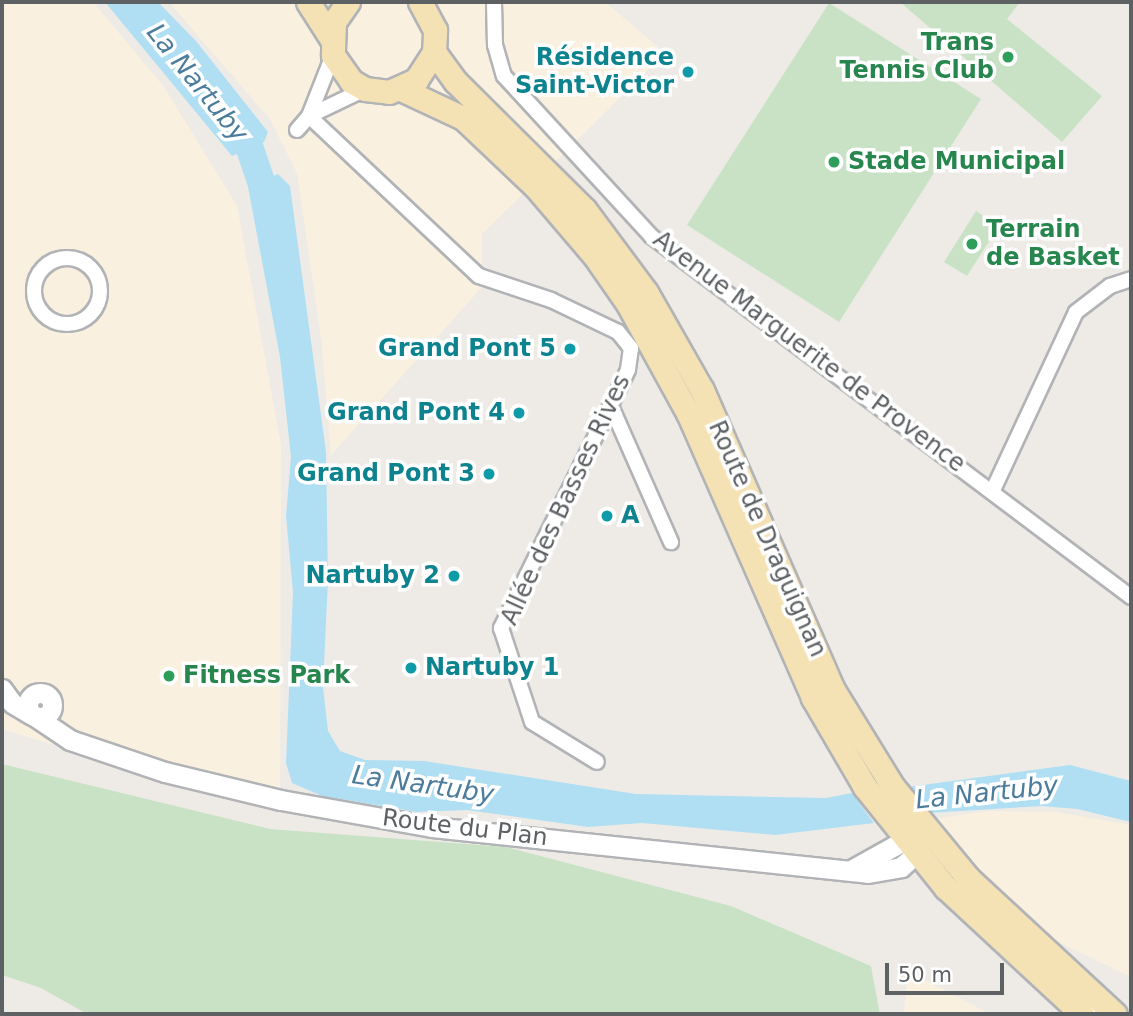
<!DOCTYPE html>
<html>
<head>
<meta charset="utf-8">
<style>
  body { margin:0 }
  #map { position:relative; width:1133px; height:1016px; overflow:hidden; background:#eeebe6; font-family:"DejaVu Sans",sans-serif }
  div>[style] { position:absolute }
  .commercial>* { inset:0; background:#faf0df }
  .green>* { inset:0; background:#c9e2c6 }
  .water>* { inset:0; background:#b0dff4 }
  .river>* { height:28px; margin:-14px; padding:0 14px; transform-origin:14px; border-radius:14px; background:#b0dff4 }
  .roads { filter:drop-shadow(2px 0 #b1b3b6) drop-shadow(-2px 0 #b1b3b6) drop-shadow(0 2px #b1b3b6) drop-shadow(0 -2px #b1b3b6) }
  .minor>* { height:14px; margin:-7px; padding:0 7px; transform-origin:7px; border-radius:7px; background:#fff }
  .minor>.ring { margin:-7px; padding:0; box-sizing:content-box; background:none; border:14px solid #fff; border-radius:50% }
  .tertiary>* { height:19px; margin:-9.5px; padding:0 9.5px; transform-origin:9.5px; border-radius:9.5px; background:#fff }
  .tertiary>.ring { margin:-9.5px; padding:0; box-sizing:content-box; background:none; border:19px solid #fff; border-radius:50% }
  .primary>* { height:23px; margin:-11.5px; padding:0 11.5px; transform-origin:11.5px; border-radius:11.5px; background:#f5e2b4 }
  .dots>* { width:19px; height:19px; translate:-50% -50%; box-sizing:border-box; border:4px solid #fff; border-radius:50% }
  span { translate:-50% -50%; white-space:nowrap; text-align:center; line-height:1.15; -webkit-text-stroke:7px #fff; paint-order:stroke }
  .leisure-label { font-size:24px; color:#27864d; font-weight:700 }
  .right { translate:-100% -50%; text-align:right }
  .left { translate:0 -50%; text-align:left }
  .culture-label { font-size:24px; color:#0d838f; font-weight:700 }
  .street-label { font-size:24px; color:#5d6164 }
  .water-label { font-size:26px; color:#4b7c9c; font-style:italic }
  .frame { position:absolute; inset:0; border:4px solid #5d6164; pointer-events:none }
  .scale { position:absolute; left:885px; top:963px; width:119px; height:32px; box-sizing:border-box; border:4px solid #5d6164; border-top:0; padding-left:9px; font-size:21px; line-height:24px; white-space:nowrap; color:#5d6164; -webkit-text-stroke:5px #fff; paint-order:stroke }
</style>
</head>
<body>
<div id="map">
  <div class="commercial">
    <i style="clip-path:polygon(2px 2px,93px 2px,164px 87px,237px 206px,281px 445px,280px 790px,78px 752px,2px 729px)"></i>
    <i style="clip-path:polygon(169px 2px,605px 2px,665px 53px,482px 234px,482px 287px,331px 455px,322px 345px,297px 173px,270px 119px)"></i>
    <i style="clip-path:polygon(987px 811px,1056px 812px,1131px 825px,1131px 977px,1044px 935px,994px 890px,933px 819px)"></i>
    <i style="clip-path:polygon(908px 971px,984px 1011px,990px 1014px,904px 1014px)"></i>
  </div>
  <div class="green">
    <i style="clip-path:polygon(900px 2px,1020px 2px,1007px 19px,1102px 96px,1062px 142px)"></i>
    <i style="clip-path:polygon(829px 3px,981px 99px,839px 322px,687px 225px)"></i>
    <i style="clip-path:polygon(976px 211px,999px 226px,967px 276px,944px 262px)"></i>
    <i style="clip-path:polygon(2px 764px,270px 829px,506px 847px,731px 906px,871px 966px,880px 1014px,87px 1014px,41px 988px,2px 975px)"></i>
  </div>
  <div class="water">
    <i style="clip-path:polygon(105px 2px,158px 2px,196px 41px,268px 132px,264px 142px,232px 156px)"></i>
    <i style="clip-path:polygon(278px 174px,290px 186px,326px 452px,328px 580px,323px 687px,328px 731px,340px 751px,365px 760px,424px 761px,636px 794px,826px 798px,852px 793px,874px 823px,775px 835px,642px 823px,588px 827px,467px 810px,417px 812px,322px 796px,292px 783px,286px 763px,293px 592px,286px 516px,291px 457px,280px 357px,248px 187px)"></i>
    <i style="clip-path:polygon(1070px 765px,1131px 781px,1131px 822px,1077px 809px,1042px 806px,928px 813px,908px 787px)"></i>
  </div>
  <div class="river">
    <i style="left:228px;top:118px;width:35px;rotate:53deg"></i>
    <i style="left:249px;top:146px;width:75px;rotate:71.3deg"></i>
  </div>
  <div class="roads">
    <div class="minor">
      <i style="left:494px;top:2px;width:43px;rotate:88.7deg"></i>
      <i style="left:495px;top:45px;width:32px;rotate:74deg"></i>
      <i style="left:504px;top:76px;width:217px;rotate:47.4deg"></i>
      <i style="left:651px;top:236px;width:601px;rotate:36.95deg"></i>
      <i style="left:309px;top:116px;width:233px;rotate:43.3deg"></i>
      <i style="left:479px;top:276px;width:76px;rotate:18.4deg"></i>
      <i style="left:551px;top:300px;width:74px;rotate:25.5deg"></i>
      <i style="left:618px;top:332px;width:21px;rotate:51deg"></i>
      <i style="left:631px;top:348px;width:22px;rotate:98deg"></i>
      <i style="left:628px;top:370px;width:288px;rotate:116.2deg"></i>
      <i style="left:501px;top:628px;width:99px;rotate:71.7deg"></i>
      <i style="left:532px;top:722px;width:76px;rotate:31.6deg"></i>
      <i style="left:309px;top:116px;width:62px;rotate:-25.7deg"></i>
      <i style="left:297px;top:130px;width:18px;rotate:-49deg"></i>
      <i style="left:309px;top:116px;width:66px;rotate:-68.5deg"></i>
      <i class="ring" style="left:34px;top:258px;width:52px;height:52px"></i>
      <i style="left:611px;top:406px;width:149px;rotate:66.2deg"></i>
      <i style="left:993px;top:490px;width:196px;rotate:-65deg"></i>
      <i style="left:1076px;top:312px;width:43px;rotate:-37.4deg"></i>
      <i style="left:1110px;top:286px;width:22px;rotate:-18deg"></i>
      <i style="left:1078px;top:997px;width:26px;rotate:40deg"></i>
    </div>
    <div class="tertiary">
      <i style="left:2px;top:689px;width:17px;rotate:54deg"></i>
      <i style="left:12px;top:703px;width:23px;rotate:31deg"></i>
      <i class="ring" style="left:28px;top:693px;width:5px;height:5px"></i>
      <i style="left:33px;top:715px;width:45px;rotate:34deg"></i>
      <i style="left:70px;top:740px;width:100px;rotate:18.6deg"></i>
      <i style="left:165px;top:772px;width:119px;rotate:13.6deg"></i>
      <i style="left:281px;top:800px;width:153px;rotate:10.1deg"></i>
      <i style="left:432px;top:827px;width:438px;rotate:6deg"></i>
      <i style="left:868px;top:873px;width:34px;rotate:-10deg"></i>
      <i style="left:901px;top:867px;width:20px;rotate:-41deg"></i>
      <i style="left:916px;top:854px;width:17px;rotate:-69deg"></i>
      <i style="left:851px;top:870px;width:62px;rotate:-29.1deg"></i>
      <i style="left:905px;top:840px;width:15px;rotate:8deg"></i>
    </div>
    <div class="primary">
      <i style="left:308px;top:2px;width:43px;rotate:57.4deg"></i>
      <i style="left:348px;top:2px;width:24px;rotate:125deg"></i>
      <i style="left:334px;top:22px;width:33px;rotate:92deg"></i>
      <i style="left:333px;top:55px;width:32px;rotate:55deg"></i>
      <i style="left:351px;top:81px;width:16px;rotate:30deg"></i>
      <i style="left:365px;top:89px;width:24px;rotate:7deg"></i>
      <i style="left:389px;top:92px;width:30px;rotate:-24deg"></i>
      <i style="left:416px;top:80px;width:33px;rotate:-57deg"></i>
      <i style="left:434px;top:52px;width:22px;rotate:-87deg"></i>
      <i style="left:435px;top:30px;width:32px;rotate:-118deg"></i>
      <i style="left:434px;top:52px;width:36px;rotate:54deg"></i>
      <i style="left:455px;top:81px;width:183px;rotate:44.8deg"></i>
      <i style="left:585px;top:210px;width:102px;rotate:53.4deg"></i>
      <i style="left:646px;top:292px;width:113px;rotate:60.3deg"></i>
      <i style="left:702px;top:390px;width:325px;rotate:66.4deg"></i>
      <i style="left:832px;top:688px;width:116px;rotate:58.4deg"></i>
      <i style="left:893px;top:787px;width:118px;rotate:50.5deg"></i>
      <i style="left:968px;top:878px;width:200px;rotate:42.8deg"></i>
      <i style="left:401px;top:89px;width:68px;rotate:25.1deg"></i>
      <i style="left:463px;top:118px;width:99px;rotate:43.4deg"></i>
      <i style="left:535px;top:186px;width:91px;rotate:49.5deg"></i>
      <i style="left:594px;top:255px;width:60px;rotate:55.2deg"></i>
      <i style="left:628px;top:304px;width:127px;rotate:61.2deg"></i>
      <i style="left:689px;top:415px;width:309px;rotate:66.3deg"></i>
      <i style="left:813px;top:698px;width:103px;rotate:59.7deg"></i>
      <i style="left:865px;top:787px;width:129px;rotate:51.3deg"></i>
      <i style="left:946px;top:888px;width:185px;rotate:42.8deg"></i>
    </div>
  </div>
  <div class="dots">
    <i style="left:1008px;top:57px;background:#2e9e5b"></i>
    <i style="left:688px;top:72px;background:#0f9aa8"></i>
    <i style="left:834px;top:162px;background:#2e9e5b"></i>
    <i style="left:972px;top:244px;background:#2e9e5b"></i>
    <i style="left:570px;top:349px;background:#0f9aa8"></i>
    <i style="left:519px;top:413px;background:#0f9aa8"></i>
    <i style="left:489px;top:474px;background:#0f9aa8"></i>
    <i style="left:607px;top:516px;background:#0f9aa8"></i>
    <i style="left:454px;top:576px;background:#0f9aa8"></i>
    <i style="left:411px;top:668px;background:#0f9aa8"></i>
    <i style="left:169px;top:676px;background:#2e9e5b"></i>
  </div>
  <div class="leisure-label">
    <span class="right" style="left:994px;top:57px">Trans<br>Tennis Club</span>
    <span class="left" style="left:848px;top:162px">Stade Municipal</span>
    <span class="left" style="left:986px;top:244px">Terrain<br>de Basket</span>
    <span class="left" style="left:183px;top:676px">Fitness Park</span>
  </div>
  <div class="culture-label">
    <span class="right" style="left:674px;top:72px">Résidence<br>Saint-Victor</span>
    <span class="right" style="left:556px;top:349px">Grand Pont 5</span>
    <span class="right" style="left:505px;top:413px">Grand Pont 4</span>
    <span class="right" style="left:475px;top:474px">Grand Pont 3</span>
    <span class="left" style="left:621px;top:516px">A</span>
    <span class="right" style="left:440px;top:576px">Nartuby 2</span>
    <span class="left" style="left:425px;top:668px">Nartuby 1</span>
  </div>
  <div class="street-label">
    <span style="left:809px;top:352px;rotate:37deg">Avenue Marguerite de Provence</span>
    <span style="left:566px;top:500px;rotate:-65deg">Allée des Basses Rives</span>
    <span style="left:767px;top:539px;rotate:66deg">Route de Draguignan</span>
    <span style="left:465px;top:828px;rotate:7deg">Route du Plan</span>
  </div>
  <div class="water-label">
    <span style="left:197px;top:83px;rotate:51deg">La Nartuby</span>
    <span style="left:423px;top:785px;rotate:8deg">La Nartuby</span>
    <span style="left:987px;top:793px;rotate:-6deg">La Nartuby</span>
  </div>
  <div class="frame"></div>
  <div class="scale">50 m</div>
</div>
</body>
</html>
